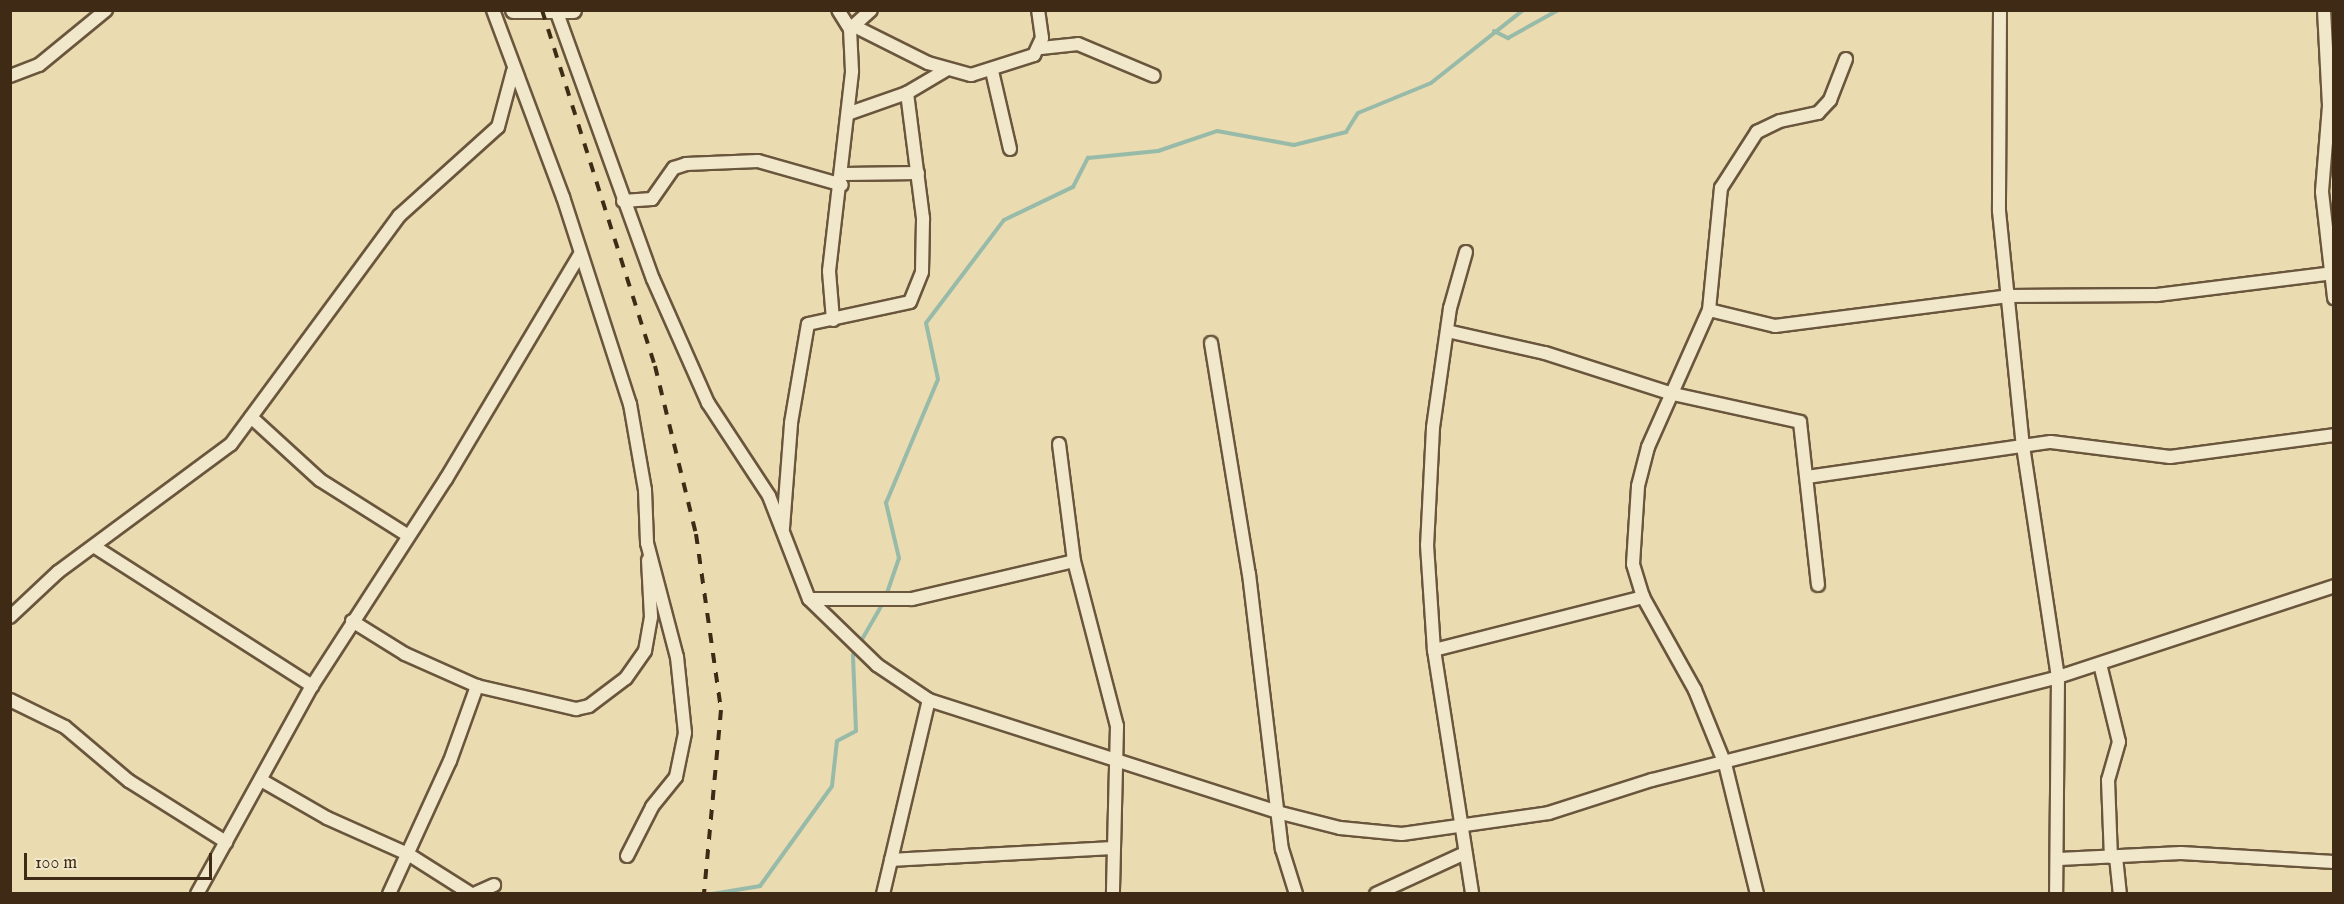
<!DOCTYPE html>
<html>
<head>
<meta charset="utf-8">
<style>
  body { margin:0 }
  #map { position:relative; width:2344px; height:904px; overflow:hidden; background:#eadbb1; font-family:"IM FELL English",serif }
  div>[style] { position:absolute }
  .stream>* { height:4px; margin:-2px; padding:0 2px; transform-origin:2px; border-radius:2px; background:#98bba9 }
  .roads { filter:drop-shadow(2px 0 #6a563c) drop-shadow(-2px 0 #6a563c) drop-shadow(0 2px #6a563c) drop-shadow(0 -2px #6a563c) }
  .minor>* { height:12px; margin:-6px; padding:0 6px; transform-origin:6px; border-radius:6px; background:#f1e8cc }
  .tertiary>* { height:15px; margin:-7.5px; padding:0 7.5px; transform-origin:7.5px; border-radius:7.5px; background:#f1e8cc }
  .rail>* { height:4px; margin-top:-2px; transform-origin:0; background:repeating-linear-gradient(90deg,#3f2a15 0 10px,transparent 0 20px) }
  span { translate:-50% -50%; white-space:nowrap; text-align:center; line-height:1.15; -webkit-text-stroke:5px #f1e8cc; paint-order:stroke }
  .frame { position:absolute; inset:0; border:12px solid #3f2a15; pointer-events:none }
  .scale { position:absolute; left:24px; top:853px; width:188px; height:27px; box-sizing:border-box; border:3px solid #3f2a15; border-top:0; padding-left:8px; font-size:18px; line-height:21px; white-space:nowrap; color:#3f2a15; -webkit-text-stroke:4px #f1e8cc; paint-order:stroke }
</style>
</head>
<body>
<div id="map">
  <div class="stream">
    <i style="left:1494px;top:31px;width:16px;rotate:27deg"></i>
    <i style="left:1508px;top:38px;width:57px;rotate:-29.2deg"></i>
    <i style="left:886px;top:596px;width:40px;rotate:-71.1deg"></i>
    <i style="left:899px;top:558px;width:57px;rotate:-103.3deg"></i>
    <i style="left:886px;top:503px;width:134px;rotate:-67.2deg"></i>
    <i style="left:938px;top:379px;width:57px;rotate:-102.1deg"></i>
    <i style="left:926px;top:323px;width:129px;rotate:-52.9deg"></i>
    <i style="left:1004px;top:220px;width:76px;rotate:-25.6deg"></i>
    <i style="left:1073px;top:187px;width:33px;rotate:-63deg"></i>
    <i style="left:1088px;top:158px;width:70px;rotate:-5.7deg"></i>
    <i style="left:1158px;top:151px;width:62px;rotate:-18.7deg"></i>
    <i style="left:1217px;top:131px;width:78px;rotate:10.3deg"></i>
    <i style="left:1294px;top:145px;width:54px;rotate:-14deg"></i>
    <i style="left:1346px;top:132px;width:22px;rotate:-58deg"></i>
    <i style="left:1358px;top:113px;width:79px;rotate:-22.3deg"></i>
    <i style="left:1431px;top:83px;width:117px;rotate:-38.4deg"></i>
    <i style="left:712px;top:894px;width:49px;rotate:-9.5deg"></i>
    <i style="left:760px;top:886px;width:123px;rotate:-54.2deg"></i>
    <i style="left:832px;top:786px;width:45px;rotate:-83.7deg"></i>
    <i style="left:837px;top:741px;width:21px;rotate:-28deg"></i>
    <i style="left:856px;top:731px;width:76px;rotate:-92.3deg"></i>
    <i style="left:853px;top:655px;width:60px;rotate:-60deg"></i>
  </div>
  <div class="roads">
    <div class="minor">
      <i style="left:493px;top:10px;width:200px;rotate:69.5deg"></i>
      <i style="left:563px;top:197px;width:218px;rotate:72.1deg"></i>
      <i style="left:630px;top:404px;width:87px;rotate:80.1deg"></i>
      <i style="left:645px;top:490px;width:53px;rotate:87.8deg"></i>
      <i style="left:647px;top:543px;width:118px;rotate:75.3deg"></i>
      <i style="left:677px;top:657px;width:76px;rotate:84deg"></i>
      <i style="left:685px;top:733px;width:45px;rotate:101.6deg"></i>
      <i style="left:676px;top:777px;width:38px;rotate:129deg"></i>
      <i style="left:652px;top:807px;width:55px;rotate:117deg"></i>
      <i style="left:556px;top:10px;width:286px;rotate:70.2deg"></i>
      <i style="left:653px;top:279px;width:136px;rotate:66.1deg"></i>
      <i style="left:708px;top:403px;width:111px;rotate:56.7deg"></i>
      <i style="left:769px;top:496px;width:110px;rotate:68.8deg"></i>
      <i style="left:809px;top:599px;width:95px;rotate:44.1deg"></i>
      <i style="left:877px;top:665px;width:63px;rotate:33.9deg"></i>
      <i style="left:929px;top:700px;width:366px;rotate:17.8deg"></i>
      <i style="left:1277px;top:812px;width:65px;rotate:14.3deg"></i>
      <i style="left:1340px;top:828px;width:62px;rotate:5.5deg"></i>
      <i style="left:1402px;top:834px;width:148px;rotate:-8.1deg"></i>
      <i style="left:1549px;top:813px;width:108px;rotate:-17.8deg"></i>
      <i style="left:1652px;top:780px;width:419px;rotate:-14.2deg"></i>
      <i style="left:2058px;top:677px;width:291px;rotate:-18.2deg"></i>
      <i style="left:2000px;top:10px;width:201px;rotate:90.3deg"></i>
      <i style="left:1999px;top:211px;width:236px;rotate:84.2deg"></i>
      <i style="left:2023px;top:446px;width:234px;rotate:81.4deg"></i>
      <i style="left:2058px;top:677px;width:217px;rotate:90.5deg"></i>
      <i style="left:2324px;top:10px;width:96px;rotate:87deg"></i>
      <i style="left:2329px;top:106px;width:86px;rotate:94.7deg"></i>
      <i style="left:2322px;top:192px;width:107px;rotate:83.5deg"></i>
      <i style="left:854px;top:26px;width:83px;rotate:26.6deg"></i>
      <i style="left:928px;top:63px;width:45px;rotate:15.6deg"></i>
      <i style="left:971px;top:75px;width:66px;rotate:-17.6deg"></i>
      <i style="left:1034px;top:55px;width:19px;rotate:-65deg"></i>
      <i style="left:1042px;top:38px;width:28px;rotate:-98deg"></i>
      <i style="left:850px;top:29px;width:28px;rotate:-42deg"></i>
      <i style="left:1041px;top:48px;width:37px;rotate:-6deg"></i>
      <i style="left:1078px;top:44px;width:82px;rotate:22.8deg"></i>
      <i style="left:992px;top:71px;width:80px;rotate:77deg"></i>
      <i style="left:10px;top:76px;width:31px;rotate:-21deg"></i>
      <i style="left:39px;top:65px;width:87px;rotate:-39.4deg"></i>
      <i style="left:850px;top:113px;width:60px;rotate:-19.3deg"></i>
      <i style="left:907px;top:93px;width:45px;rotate:-30.5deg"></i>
      <i style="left:844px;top:174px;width:74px;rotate:-0.8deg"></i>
      <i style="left:623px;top:201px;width:29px;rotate:-4deg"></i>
      <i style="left:652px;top:199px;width:38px;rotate:-55deg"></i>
      <i style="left:674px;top:168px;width:13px;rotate:-18deg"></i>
      <i style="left:686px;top:164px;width:72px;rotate:-2.4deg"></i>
      <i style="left:758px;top:161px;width:87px;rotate:15.9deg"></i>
      <i style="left:1466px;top:252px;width:58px;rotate:105.9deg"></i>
      <i style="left:1450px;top:308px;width:121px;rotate:98.1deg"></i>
      <i style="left:1433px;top:428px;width:117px;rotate:92.9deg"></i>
      <i style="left:1427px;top:545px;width:105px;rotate:86.2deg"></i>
      <i style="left:1434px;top:650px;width:247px;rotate:81.1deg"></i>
      <i style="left:1709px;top:310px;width:68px;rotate:13.6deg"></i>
      <i style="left:1775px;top:326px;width:235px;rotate:-7.3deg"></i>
      <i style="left:2008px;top:296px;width:149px;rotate:-0.4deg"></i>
      <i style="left:2157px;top:295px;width:178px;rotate:-7.1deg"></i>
      <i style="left:833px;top:320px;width:49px;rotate:-94.7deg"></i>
      <i style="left:829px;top:271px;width:201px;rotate:-83.4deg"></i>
      <i style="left:852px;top:71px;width:42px;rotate:-92.7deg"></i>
      <i style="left:850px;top:29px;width:22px;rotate:-122deg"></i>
      <i style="left:1447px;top:331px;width:100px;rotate:12.7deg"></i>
      <i style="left:1545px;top:353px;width:134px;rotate:17.8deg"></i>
      <i style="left:1673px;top:394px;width:130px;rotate:12.4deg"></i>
      <i style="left:1800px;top:422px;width:164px;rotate:83.7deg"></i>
      <i style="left:1211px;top:343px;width:234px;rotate:80.7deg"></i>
      <i style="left:1249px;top:574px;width:277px;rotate:83.2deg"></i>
      <i style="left:1282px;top:849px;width:47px;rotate:72.7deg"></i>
      <i style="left:251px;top:417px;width:93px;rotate:42.4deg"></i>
      <i style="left:320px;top:480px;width:103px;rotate:32.3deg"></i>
      <i style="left:1059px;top:444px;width:118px;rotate:82.7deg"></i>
      <i style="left:1074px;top:561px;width:171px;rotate:75.4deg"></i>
      <i style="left:1117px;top:726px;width:168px;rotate:91.4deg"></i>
      <i style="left:1807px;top:477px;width:246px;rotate:-8.2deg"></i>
      <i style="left:2051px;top:442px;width:120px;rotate:7.2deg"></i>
      <i style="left:2170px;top:457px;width:165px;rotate:-7.6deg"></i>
      <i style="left:783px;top:528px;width:105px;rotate:-85.6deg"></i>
      <i style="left:791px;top:423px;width:100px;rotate:-80.3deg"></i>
      <i style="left:808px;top:324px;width:104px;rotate:-12.2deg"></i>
      <i style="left:910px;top:302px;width:32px;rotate:-68deg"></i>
      <i style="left:922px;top:272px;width:54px;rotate:-88.9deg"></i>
      <i style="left:923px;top:218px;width:126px;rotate:-97.3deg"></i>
      <i style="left:95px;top:547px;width:258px;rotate:32.6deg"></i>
      <i style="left:809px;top:599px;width:103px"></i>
      <i style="left:912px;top:599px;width:166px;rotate:-13.2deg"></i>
      <i style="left:10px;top:617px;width:66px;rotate:-43.2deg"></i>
      <i style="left:58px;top:572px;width:215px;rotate:-36.5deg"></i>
      <i style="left:231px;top:444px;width:283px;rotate:-53.6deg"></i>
      <i style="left:399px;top:216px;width:133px;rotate:-42deg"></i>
      <i style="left:498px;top:127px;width:58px;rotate:-75deg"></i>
      <i style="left:352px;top:621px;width:62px;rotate:31.9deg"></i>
      <i style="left:405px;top:654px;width:79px;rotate:24deg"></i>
      <i style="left:477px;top:686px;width:102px;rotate:13.1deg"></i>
      <i style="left:576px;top:709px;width:13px;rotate:-13deg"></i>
      <i style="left:589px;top:706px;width:46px;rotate:-37.1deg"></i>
      <i style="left:626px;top:678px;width:33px;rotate:-55deg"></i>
      <i style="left:645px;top:651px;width:35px;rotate:-80deg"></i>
      <i style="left:651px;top:617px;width:57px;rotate:-93deg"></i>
      <i style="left:1434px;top:650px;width:216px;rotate:-14.2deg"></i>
      <i style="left:2100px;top:664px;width:80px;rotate:76.3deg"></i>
      <i style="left:2119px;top:742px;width:40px;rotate:106deg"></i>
      <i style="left:2108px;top:780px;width:77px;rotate:87.8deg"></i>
      <i style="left:10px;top:700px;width:61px;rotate:26.1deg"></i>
      <i style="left:65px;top:727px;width:84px;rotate:40.2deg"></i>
      <i style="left:129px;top:781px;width:115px;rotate:32.2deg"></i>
      <i style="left:261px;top:780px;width:76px;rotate:29.9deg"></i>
      <i style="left:327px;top:818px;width:89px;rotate:24deg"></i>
      <i style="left:408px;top:854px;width:75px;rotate:32.4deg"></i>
      <i style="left:2116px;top:857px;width:37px;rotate:84deg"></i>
      <i style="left:2059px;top:859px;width:122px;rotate:-2.8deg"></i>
      <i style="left:2181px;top:853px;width:153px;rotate:3.4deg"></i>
      <i style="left:891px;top:860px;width:221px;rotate:-3.1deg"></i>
      <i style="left:197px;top:894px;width:238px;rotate:-61.1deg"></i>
      <i style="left:312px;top:686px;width:247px;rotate:-57.1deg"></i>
      <i style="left:446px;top:479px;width:262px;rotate:-59.2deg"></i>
      <i style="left:389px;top:894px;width:146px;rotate:-65.4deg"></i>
      <i style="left:450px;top:761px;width:80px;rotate:-70.2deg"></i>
      <i style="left:474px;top:894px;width:22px;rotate:-24deg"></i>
      <i style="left:883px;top:894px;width:199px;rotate:-76.7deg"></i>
      <i style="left:1376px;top:894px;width:98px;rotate:-24.7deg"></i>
      <i style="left:1757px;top:894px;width:134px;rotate:-103.8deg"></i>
      <i style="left:1725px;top:764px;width:80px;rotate:-112.1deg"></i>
      <i style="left:1695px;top:690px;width:107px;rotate:-119.2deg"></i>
      <i style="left:1643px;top:597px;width:34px;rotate:-107deg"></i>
      <i style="left:1633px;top:564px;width:78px;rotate:-86.3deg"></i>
      <i style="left:1638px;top:486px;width:40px;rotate:-75.6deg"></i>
      <i style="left:1648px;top:447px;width:150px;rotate:-66deg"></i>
      <i style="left:1709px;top:310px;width:123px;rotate:-84.4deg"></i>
      <i style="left:1721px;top:188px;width:67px;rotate:-57.3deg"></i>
      <i style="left:1757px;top:132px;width:25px;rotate:-26deg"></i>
      <i style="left:1780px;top:121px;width:39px;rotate:-12deg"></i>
      <i style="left:1818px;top:113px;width:18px;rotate:-47deg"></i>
      <i style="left:1830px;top:100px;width:44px;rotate:-68.7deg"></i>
    </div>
    <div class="tertiary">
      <i style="left:513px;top:10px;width:60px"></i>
    </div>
  </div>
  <div class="rail">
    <i style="left:542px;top:10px;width:374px;rotate:72.4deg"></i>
    <i style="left:655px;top:366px;width:173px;rotate:76.3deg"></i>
    <i style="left:696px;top:534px;width:178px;rotate:81.9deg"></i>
    <i style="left:721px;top:710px;width:185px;rotate:95.3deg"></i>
  </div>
  <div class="frame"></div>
  <div class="scale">100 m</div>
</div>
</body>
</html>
